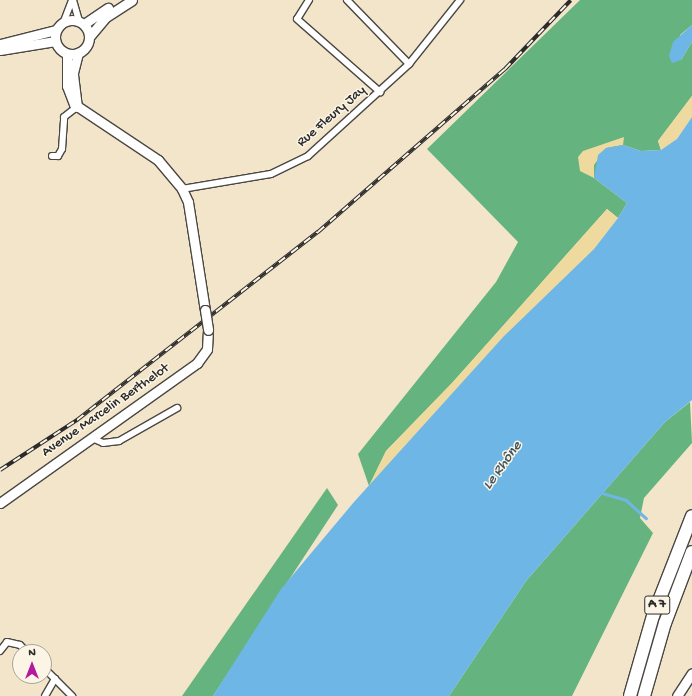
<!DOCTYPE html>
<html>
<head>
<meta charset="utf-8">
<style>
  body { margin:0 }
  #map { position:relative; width:692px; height:696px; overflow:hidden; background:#f2e5c9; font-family:"Gochi Hand",sans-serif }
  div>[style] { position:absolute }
  .forest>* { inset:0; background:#65b47f }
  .sand>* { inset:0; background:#eeda9e }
  .water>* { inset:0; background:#6eb6e5 }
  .stream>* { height:2.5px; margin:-1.25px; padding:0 1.25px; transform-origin:1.25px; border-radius:1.25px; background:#6eb6e5 }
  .roads { filter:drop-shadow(1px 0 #494743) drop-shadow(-1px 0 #494743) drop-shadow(0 1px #494743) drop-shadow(0 -1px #494743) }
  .street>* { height:6px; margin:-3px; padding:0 3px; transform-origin:3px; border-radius:3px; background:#fff }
  .secondary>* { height:9px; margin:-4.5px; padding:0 4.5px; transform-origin:4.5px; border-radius:4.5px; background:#fff }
  .secondary>.ring { margin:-4.5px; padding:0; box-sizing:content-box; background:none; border:9px solid #fff; border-radius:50% }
  .highway>* { height:12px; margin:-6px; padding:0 6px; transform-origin:6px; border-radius:6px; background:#fff }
  .rail>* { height:4px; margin-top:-2px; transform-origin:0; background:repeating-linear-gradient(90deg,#fcf5e5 0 8px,#2b2b2b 0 16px); box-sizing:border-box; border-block:1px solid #2b2b2b }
  .bridges { filter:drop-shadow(1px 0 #494743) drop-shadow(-1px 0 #494743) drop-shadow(0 1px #494743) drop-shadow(0 -1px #494743) }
  .secondary-bridge>* { height:9px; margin:-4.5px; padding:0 4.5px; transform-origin:4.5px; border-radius:4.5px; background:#fff }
  span { translate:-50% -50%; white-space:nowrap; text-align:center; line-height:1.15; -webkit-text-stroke:3px #fcf5e5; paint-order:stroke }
  .shield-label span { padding:1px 3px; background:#fcf5e5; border:1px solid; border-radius:3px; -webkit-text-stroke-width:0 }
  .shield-label { font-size:13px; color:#2b2b2b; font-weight:700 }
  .street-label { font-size:14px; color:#2b2b2b }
  .water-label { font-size:15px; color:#3f5563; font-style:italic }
  .north { position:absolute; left:12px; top:644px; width:40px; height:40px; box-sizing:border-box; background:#fcf5e5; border:1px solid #a8a49b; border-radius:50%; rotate:0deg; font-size:11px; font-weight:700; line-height:16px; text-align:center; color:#2b2b2b }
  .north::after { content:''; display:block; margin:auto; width:14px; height:18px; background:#b5179e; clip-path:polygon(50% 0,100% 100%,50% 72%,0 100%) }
</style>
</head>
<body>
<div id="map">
  <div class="forest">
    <i style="clip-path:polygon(580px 0,692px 0,692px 25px,680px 35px,681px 60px,692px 42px,692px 96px,658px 141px,661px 150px,641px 151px,623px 145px,594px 178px,627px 203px,618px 218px,607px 209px,452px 383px,386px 451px,369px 486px,358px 454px,496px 282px,518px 242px,427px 149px)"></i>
    <i style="clip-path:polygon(690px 402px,692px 443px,644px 498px,640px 518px,653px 533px,572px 696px,449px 696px,526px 581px,665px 422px)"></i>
    <i style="clip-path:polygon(327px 488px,338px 505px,213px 696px,182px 696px)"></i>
  </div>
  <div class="sand">
    <i style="clip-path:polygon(692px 96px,692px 117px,677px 139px,661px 150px,658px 141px)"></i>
    <i style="clip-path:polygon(624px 137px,623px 145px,606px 148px,594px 165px,594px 178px,580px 171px,578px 157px,583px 151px)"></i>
    <i style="clip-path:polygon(607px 209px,618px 218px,594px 249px,504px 336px,369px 486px,386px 451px,452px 383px)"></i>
  </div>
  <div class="water">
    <i style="clip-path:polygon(692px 25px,692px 42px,681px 60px,672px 63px,669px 56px,673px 42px)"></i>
    <i style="clip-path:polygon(692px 117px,692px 400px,665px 422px,526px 581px,449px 696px,213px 696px,281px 589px,354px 502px,504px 336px,594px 249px,618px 218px,627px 203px,594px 178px,598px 155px,606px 148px,623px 145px,641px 151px,661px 150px,677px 139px)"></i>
  </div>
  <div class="stream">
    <i style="left:602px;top:493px;width:25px;rotate:16deg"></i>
    <i style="left:626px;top:500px;width:27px;rotate:42deg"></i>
  </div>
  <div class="roads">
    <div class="street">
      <i style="left:73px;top:0;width:22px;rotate:74deg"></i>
      <i style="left:309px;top:0;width:22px;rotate:122deg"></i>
      <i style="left:297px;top:19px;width:111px;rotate:41.3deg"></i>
      <i style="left:347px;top:0;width:89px;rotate:45.9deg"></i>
      <i style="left:64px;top:21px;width:22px;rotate:-69deg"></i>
      <i style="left:52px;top:156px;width:6px"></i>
      <i style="left:58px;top:156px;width:8px;rotate:-60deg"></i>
      <i style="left:62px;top:149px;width:32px;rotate:-86deg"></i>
      <i style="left:64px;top:117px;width:16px;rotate:-38deg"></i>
      <i style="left:182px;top:189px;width:90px;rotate:-9.6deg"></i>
      <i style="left:271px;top:174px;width:41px;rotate:-25.9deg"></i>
      <i style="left:308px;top:156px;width:137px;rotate:-42.3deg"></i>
      <i style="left:409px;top:64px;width:82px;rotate:-51.4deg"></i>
      <i style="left:92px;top:438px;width:12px;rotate:24deg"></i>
      <i style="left:103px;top:443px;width:16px;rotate:-7deg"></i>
      <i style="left:119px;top:441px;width:67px;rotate:-29.6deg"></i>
      <i style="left:0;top:651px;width:11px;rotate:-52deg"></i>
      <i style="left:7px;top:642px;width:13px;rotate:13deg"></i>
      <i style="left:20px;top:645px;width:10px;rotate:45deg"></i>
      <i style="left:44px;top:668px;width:40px;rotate:45deg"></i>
      <i style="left:45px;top:696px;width:20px;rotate:-60deg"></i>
    </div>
    <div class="secondary">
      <i class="ring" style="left:55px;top:20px;width:25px;height:25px"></i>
      <i style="left:84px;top:24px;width:29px;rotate:-34deg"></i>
      <i style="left:89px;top:37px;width:26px;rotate:-50deg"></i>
      <i style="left:106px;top:17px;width:31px;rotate:-33deg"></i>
      <i style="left:0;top:44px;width:58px;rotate:-14deg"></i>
      <i style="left:0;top:50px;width:56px;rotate:-9.3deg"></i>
      <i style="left:67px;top:54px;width:32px;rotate:90deg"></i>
      <i style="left:67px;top:86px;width:19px;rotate:69deg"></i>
      <i style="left:74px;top:104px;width:101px;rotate:33.7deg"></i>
      <i style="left:158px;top:160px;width:38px;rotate:50deg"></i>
      <i style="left:182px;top:189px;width:14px;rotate:65deg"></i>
      <i style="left:188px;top:202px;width:109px;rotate:81.1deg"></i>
      <i style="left:77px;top:107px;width:34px;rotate:-97deg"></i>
      <i style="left:73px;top:73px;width:21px;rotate:-76deg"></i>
      <i style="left:0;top:503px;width:242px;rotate:-35.4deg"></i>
      <i style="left:197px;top:363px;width:17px;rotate:-54deg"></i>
      <i style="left:207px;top:349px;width:19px;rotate:-87deg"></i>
      <i style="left:677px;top:696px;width:27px;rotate:-57deg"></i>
    </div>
    <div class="highway">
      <i style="left:630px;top:696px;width:83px;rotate:-74deg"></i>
      <i style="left:653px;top:616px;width:107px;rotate:-68.7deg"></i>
      <i style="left:644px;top:696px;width:76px;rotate:-74deg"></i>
      <i style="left:665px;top:623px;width:76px;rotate:-69.2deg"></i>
    </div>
  </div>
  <div class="rail">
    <i style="left:0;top:470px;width:92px;rotate:-33deg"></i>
    <i style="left:77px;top:420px;width:306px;rotate:-38deg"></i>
    <i style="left:318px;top:232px;width:248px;rotate:-41.1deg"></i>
    <i style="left:505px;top:69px;width:95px;rotate:-46.3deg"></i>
  </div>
  <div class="bridges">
    <div class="secondary-bridge">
      <i style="left:205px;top:310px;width:20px;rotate:81deg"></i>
    </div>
  </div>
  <div class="shield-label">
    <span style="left:657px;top:605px">A 7</span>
  </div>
  <div class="street-label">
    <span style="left:332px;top:117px;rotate:-41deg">Rue Fleury Jay</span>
    <span style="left:106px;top:411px;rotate:-35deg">Avenue Marcelin Berthelot</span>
  </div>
  <div class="water-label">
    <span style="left:503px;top:466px;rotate:-54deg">Le Rhône</span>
  </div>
  <div class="north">N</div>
</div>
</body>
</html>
